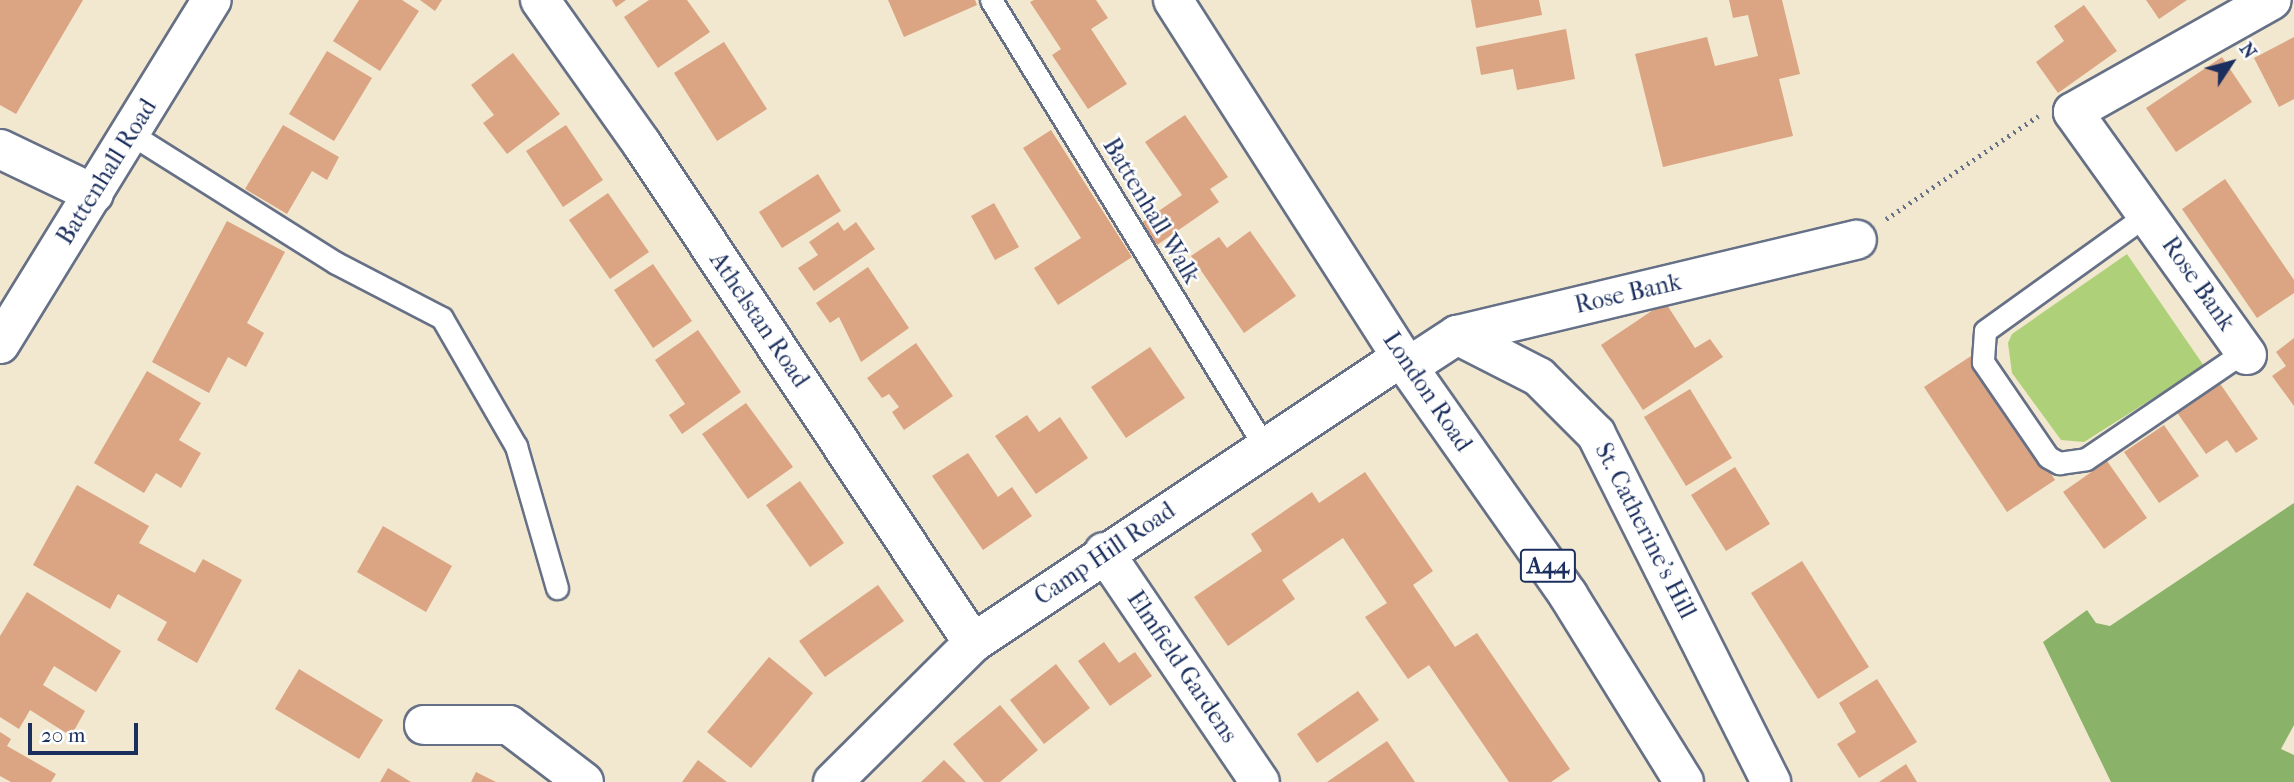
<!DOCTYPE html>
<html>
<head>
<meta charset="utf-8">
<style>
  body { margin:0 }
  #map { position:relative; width:2294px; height:782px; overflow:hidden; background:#f1e8cf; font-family:"IM FELL French Canon",serif }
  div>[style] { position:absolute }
  .green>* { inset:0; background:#add079 }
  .forest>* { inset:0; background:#8ab269 }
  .building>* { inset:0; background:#dba483 }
  .path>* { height:4.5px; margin-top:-2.25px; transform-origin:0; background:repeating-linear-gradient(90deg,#667086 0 2px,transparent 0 7px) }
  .roads { filter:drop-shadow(2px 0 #667086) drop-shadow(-2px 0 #667086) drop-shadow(0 2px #667086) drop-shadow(0 -2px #667086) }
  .service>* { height:21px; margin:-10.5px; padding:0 10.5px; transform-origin:10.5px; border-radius:10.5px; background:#fff }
  .minor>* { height:38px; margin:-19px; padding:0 19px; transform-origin:19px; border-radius:19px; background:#fff }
  .primary>* { height:38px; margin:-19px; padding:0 19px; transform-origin:19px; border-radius:19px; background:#fff }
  span { translate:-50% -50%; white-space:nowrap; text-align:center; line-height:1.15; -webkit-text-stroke:5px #fff; paint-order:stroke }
  .shield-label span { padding:2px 5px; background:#fff; border:2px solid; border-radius:5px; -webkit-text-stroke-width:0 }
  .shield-label { font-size:23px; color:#1b2f5e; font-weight:700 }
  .street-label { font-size:24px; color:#1b2f5e }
  .north { position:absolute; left:2196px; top:28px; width:70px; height:70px; -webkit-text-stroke:5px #fff; paint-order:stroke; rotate:54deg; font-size:19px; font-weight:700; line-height:28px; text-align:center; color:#1b2f5e }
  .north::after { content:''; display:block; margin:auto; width:24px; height:32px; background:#1b2f5e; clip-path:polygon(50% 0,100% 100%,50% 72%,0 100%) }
  .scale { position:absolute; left:28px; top:723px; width:110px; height:32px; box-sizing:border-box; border:4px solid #1b2f5e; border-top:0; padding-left:9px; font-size:21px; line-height:24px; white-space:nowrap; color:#1b2f5e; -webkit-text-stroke:5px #fff; paint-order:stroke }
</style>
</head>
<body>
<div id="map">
  <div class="green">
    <i style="clip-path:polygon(2127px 254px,2204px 366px,2084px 442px,2061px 440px,2012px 373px,2008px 343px,2012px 334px)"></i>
  </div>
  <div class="forest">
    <i style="clip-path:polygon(2294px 503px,2294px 725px,2281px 749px,2294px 755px,2294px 782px,2111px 782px,2043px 642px,2087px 610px,2096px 623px,2110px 626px)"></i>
  </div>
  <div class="building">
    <i style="clip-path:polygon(0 0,83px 0,16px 114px,0 105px)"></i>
    <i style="clip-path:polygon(359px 0,402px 0,419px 11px,380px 71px,333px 41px)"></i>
    <i style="clip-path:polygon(420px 0,442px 0,435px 11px)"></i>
    <i style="clip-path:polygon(612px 0,626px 0,616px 7px)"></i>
    <i style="clip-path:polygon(649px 0,687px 0,710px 32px,658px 68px,624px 17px)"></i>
    <i style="clip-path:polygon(888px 0,975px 0,977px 5px,904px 37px)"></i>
    <i style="clip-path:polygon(1034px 0,1096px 0,1108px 18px,1091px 29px,1127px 84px,1088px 109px,1052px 55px,1061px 49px,1030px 2px)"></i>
    <i style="clip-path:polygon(1471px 0,1539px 0,1542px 15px,1476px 28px)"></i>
    <i style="clip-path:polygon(1729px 0,1782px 0,1800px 74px,1779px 79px,1793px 136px,1663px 167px,1635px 54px,1707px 37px,1715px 66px,1758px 56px,1748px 15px,1733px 18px)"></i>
    <i style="clip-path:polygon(2146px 0,2187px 0,2159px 19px)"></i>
    <i style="clip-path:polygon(2084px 5px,2117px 51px,2058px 93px,2036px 62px,2064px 41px,2054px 26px)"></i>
    <i style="clip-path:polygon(1566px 29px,1575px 79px,1517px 90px,1513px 69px,1481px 75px,1476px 47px)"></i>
    <i style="clip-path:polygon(2294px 37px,2294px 99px,2279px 107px,2254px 58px)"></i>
    <i style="clip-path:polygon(724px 42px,767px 109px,717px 141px,674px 73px)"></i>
    <i style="clip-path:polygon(327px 51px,372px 78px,334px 141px,289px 114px)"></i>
    <i style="clip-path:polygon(513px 53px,560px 114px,507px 154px,483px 123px,494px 115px,471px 85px)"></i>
    <i style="clip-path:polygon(2222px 57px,2252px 102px,2176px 152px,2146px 108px)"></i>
    <i style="clip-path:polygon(1185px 115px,1228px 177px,1210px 189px,1219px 202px,1157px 245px,1141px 223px,1182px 195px,1145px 142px)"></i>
    <i style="clip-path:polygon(283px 125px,339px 157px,327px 180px,312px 171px,287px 214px,245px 189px)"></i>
    <i style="clip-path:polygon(566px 125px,603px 180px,563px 207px,526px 151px)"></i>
    <i style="clip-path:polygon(1051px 130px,1132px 257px,1058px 305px,1034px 268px,1081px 238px,1023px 148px)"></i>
    <i style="clip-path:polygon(818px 174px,841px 211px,782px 248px,759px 212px)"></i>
    <i style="clip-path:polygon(2225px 179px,2294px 280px,2294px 293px,2257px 318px,2182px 209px)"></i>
    <i style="clip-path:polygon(608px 193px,649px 252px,610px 279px,569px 220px)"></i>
    <i style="clip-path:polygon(994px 203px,1019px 247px,995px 260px,971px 216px)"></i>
    <i style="clip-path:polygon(227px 221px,285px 252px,247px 323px,264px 333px,246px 367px,228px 357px,209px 393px,152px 362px)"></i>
    <i style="clip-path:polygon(838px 222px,844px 231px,856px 222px,875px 249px,814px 291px,798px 268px,818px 255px,809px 242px)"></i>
    <i style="clip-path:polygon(1250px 231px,1296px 296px,1244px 333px,1191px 256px,1219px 237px,1227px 248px)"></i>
    <i style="clip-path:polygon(653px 264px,692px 321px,653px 348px,614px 290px)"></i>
    <i style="clip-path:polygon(868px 267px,909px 328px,861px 362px,839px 317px,830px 323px,816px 303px)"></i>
    <i style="clip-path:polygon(1665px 302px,1695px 348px,1710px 339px,1723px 357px,1643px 410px,1601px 345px)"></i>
    <i style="clip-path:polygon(698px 330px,741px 392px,682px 434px,669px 415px,685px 404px,655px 360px)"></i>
    <i style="clip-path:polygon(2294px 338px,2294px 406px,2272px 376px,2286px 366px,2276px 352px)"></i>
    <i style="clip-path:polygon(916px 343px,953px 396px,904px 430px,892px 412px,899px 407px,889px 394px,882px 398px,867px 378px)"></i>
    <i style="clip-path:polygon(1150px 347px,1185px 398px,1126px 438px,1091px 387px)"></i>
    <i style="clip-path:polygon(1971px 356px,2055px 480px,2007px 512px,1924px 387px)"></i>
    <i style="clip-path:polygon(147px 371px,201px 403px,179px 440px,201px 453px,181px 488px,156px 473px,144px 493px,94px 463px)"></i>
    <i style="clip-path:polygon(2219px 382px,2258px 439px,2236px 453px,2227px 440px,2206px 454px,2176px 411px)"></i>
    <i style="clip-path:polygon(1690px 389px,1732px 458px,1686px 486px,1644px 417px)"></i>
    <i style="clip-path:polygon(746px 403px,793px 467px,748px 499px,702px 434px)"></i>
    <i style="clip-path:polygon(1027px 415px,1039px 432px,1060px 417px,1088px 458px,1036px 494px,995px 436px)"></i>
    <i style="clip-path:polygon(2164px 425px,2199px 476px,2159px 503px,2124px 452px)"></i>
    <i style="clip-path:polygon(968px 453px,998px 497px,1012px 487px,1032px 516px,983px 550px,932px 476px)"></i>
    <i style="clip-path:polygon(2107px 461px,2147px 518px,2104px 549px,2063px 492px)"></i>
    <i style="clip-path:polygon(1735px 467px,1770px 524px,1726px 551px,1691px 495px)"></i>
    <i style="clip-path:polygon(1365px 472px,1433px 571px,1413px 585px,1455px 647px,1477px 633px,1570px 769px,1551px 782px,1509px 782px,1429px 665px,1408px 679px,1365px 617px,1387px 603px,1343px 538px,1282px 580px,1295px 599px,1228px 646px,1194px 597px,1262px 551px,1251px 534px,1312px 492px,1319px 503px)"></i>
    <i style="clip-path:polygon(800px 481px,844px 543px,810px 567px,766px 505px)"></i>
    <i style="clip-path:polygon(77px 485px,149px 526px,139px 543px,195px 573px,203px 559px,242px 580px,197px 663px,157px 640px,167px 622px,118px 594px,110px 609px,33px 565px)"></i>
    <i style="clip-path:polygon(383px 526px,452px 566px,426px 612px,357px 572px)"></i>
    <i style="clip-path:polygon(1802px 561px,1869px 667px,1818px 699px,1751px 593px)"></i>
    <i style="clip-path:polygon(878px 585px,904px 621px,825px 677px,799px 641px)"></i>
    <i style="clip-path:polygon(27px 592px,121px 651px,96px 692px,54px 666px,43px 685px,85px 711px,71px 736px,30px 710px,19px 729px,0 717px,0 636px)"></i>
    <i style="clip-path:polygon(1104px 642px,1119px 663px,1135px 652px,1152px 676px,1110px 706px,1078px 661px)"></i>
    <i style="clip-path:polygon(769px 657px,813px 693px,751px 768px,707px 732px)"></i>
    <i style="clip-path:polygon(1056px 664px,1090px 708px,1044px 744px,1010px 700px)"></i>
    <i style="clip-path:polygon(299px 669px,383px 720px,359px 759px,275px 709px)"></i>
    <i style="clip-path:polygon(1877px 679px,1917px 742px,1859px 778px,1837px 744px,1856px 732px,1839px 703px)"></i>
    <i style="clip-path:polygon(1358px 691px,1379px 720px,1317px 763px,1297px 734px)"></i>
    <i style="clip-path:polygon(1000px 705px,1038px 750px,1000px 782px,984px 782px,953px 744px)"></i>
    <i style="clip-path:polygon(0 732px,11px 739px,7px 746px,56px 774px,51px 782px,11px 782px,0 776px)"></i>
    <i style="clip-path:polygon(1387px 741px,1415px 782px,1327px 782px)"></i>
    <i style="clip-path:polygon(698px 760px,727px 782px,682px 782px)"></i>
    <i style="clip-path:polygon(944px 760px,966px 782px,921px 782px)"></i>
    <i style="clip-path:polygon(1906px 764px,1917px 782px,1879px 782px)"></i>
    <i style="clip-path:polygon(388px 768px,411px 782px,380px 782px)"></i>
    <i style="clip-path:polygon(476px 772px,496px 782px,471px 782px)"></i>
  </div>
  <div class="path">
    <i style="left:1886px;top:219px;width:184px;rotate:-34.1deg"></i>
  </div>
  <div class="roads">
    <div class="service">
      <i style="left:991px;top:0;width:527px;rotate:58.51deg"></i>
      <i style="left:131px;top:134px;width:242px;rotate:32.2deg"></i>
      <i style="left:336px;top:263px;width:119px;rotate:27.4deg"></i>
      <i style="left:442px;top:318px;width:148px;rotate:60deg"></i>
      <i style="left:516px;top:446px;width:148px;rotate:73.9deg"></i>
      <i style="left:2149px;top:213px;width:202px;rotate:144.3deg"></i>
      <i style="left:1985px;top:331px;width:31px;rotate:94deg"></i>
      <i style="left:1983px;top:362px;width:115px;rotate:55.6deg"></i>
      <i style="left:2048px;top:457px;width:13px;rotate:29deg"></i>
      <i style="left:2059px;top:463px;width:27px;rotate:-8deg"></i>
      <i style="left:2086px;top:459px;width:192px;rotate:-34.2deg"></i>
    </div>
    <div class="minor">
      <i style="left:540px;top:0;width:176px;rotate:54.7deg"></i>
      <i style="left:642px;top:144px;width:599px;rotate:56.44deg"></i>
      <i style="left:0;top:149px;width:104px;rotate:25.6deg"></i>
      <i style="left:1457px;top:335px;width:92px;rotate:27.1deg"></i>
      <i style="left:1539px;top:377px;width:81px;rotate:45deg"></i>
      <i style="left:1596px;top:434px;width:390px;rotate:63.3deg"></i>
      <i style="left:0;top:344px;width:404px;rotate:-58.4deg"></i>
      <i style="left:2247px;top:355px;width:299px;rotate:-125.6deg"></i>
      <i style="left:2073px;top:112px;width:228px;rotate:-29.4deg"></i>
      <i style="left:1408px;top:367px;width:59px;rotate:-33.1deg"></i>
      <i style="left:1457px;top:335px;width:411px;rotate:-13.4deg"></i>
      <i style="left:1104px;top:552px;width:278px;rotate:55.9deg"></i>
      <i style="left:424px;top:725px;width:85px"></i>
      <i style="left:509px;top:725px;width:94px;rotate:37.2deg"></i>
      <i style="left:833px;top:782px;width:197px;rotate:-44.8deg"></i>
      <i style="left:973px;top:643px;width:516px;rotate:-33.69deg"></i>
    </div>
    <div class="primary">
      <i style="left:1173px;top:0;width:436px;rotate:57.4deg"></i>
      <i style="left:1408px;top:367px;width:279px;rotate:54.9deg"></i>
      <i style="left:1568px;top:595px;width:220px;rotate:58.2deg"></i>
    </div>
  </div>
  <div class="shield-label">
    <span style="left:1548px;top:566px">A44</span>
  </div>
  <div class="street-label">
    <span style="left:107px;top:172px;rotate:-58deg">Battenhall Road</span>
    <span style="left:1151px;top:211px;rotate:59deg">Battenhall Walk</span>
    <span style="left:2198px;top:284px;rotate:55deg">Rose Bank</span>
    <span style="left:1628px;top:294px;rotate:-13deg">Rose Bank</span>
    <span style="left:759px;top:320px;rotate:56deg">Athelstan Road</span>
    <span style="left:1427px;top:392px;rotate:56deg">London Road</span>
    <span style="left:1645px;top:531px;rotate:63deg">St. Catherine's Hill</span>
    <span style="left:1105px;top:554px;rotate:-34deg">Camp Hill Road</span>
    <span style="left:1182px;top:667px;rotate:56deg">Elmfield Gardens</span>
  </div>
  <div class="north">N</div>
  <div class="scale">20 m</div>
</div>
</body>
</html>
